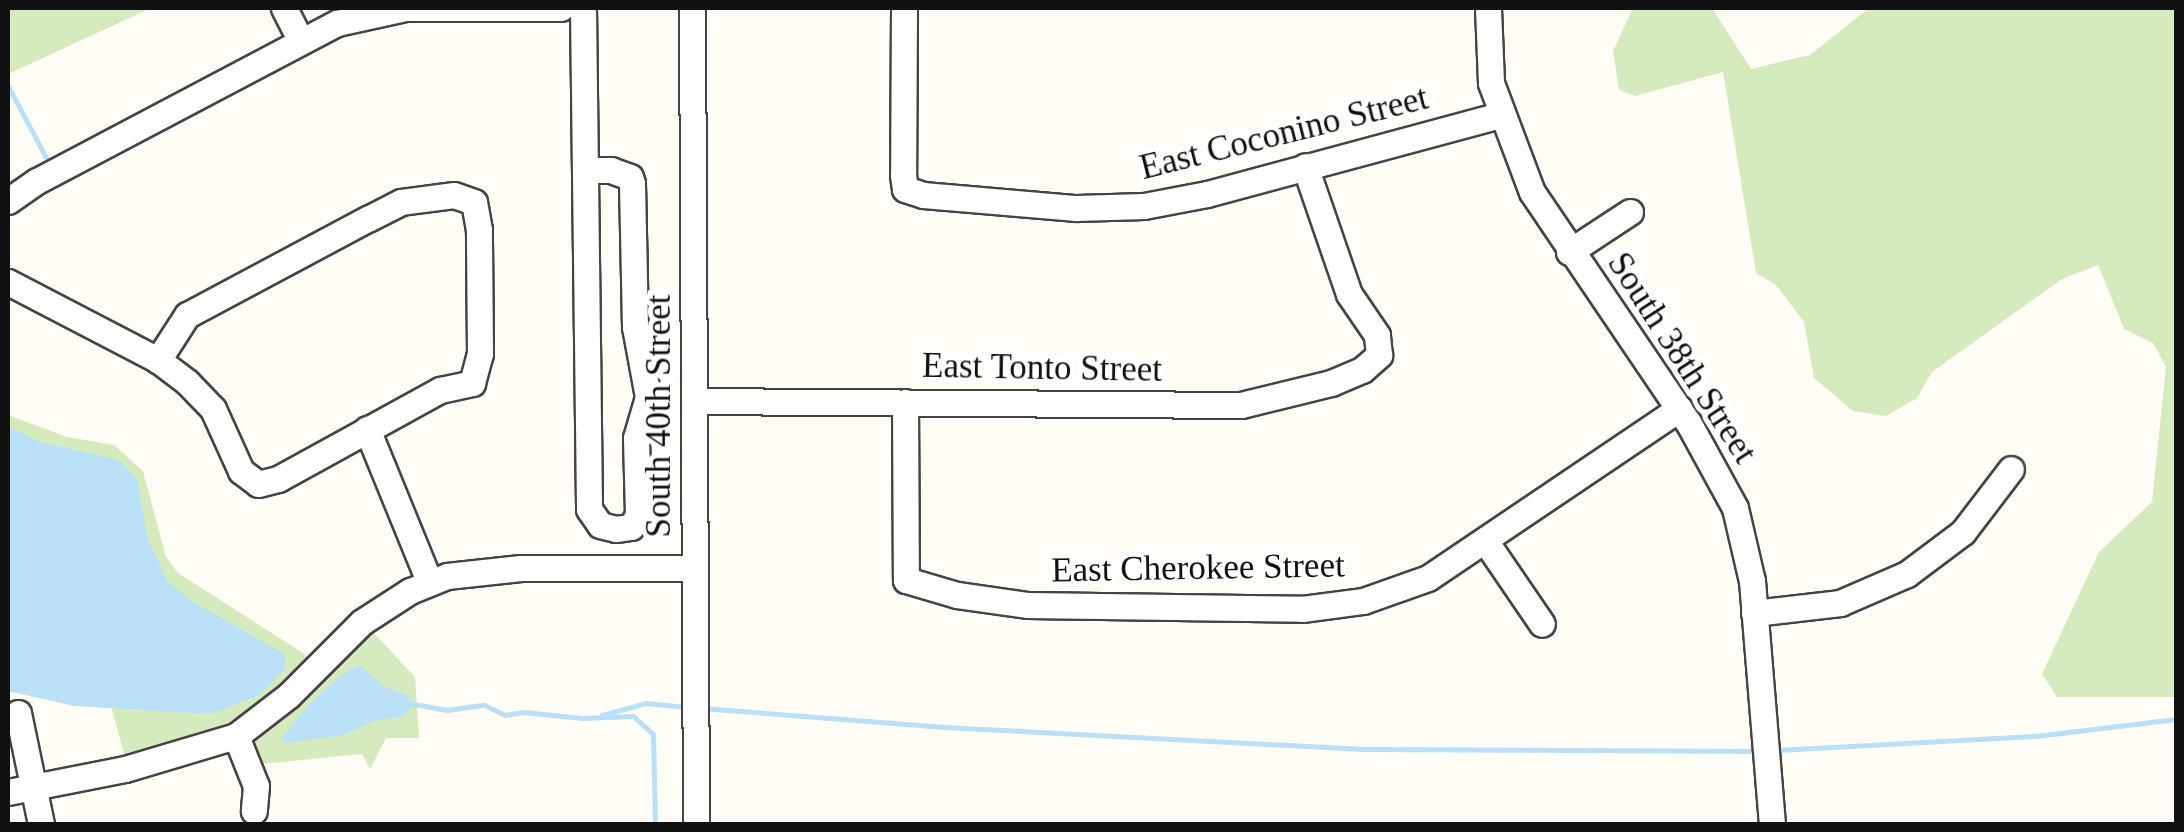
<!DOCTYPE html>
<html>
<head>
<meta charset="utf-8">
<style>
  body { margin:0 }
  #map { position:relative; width:2184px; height:832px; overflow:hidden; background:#fffdf5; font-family:"Times New Roman",serif }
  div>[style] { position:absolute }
  .green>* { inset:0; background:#d5ebbd }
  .water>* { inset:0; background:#b9e0f7 }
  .stream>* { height:5px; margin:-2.5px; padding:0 2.5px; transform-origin:2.5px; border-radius:2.5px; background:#b9e0f7 }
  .roads { filter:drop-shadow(2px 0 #444) drop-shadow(-2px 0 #444) drop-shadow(0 2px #444) drop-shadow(0 -2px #444) }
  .minor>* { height:25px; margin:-12.5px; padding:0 12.5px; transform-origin:12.5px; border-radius:12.5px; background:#fff }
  span { translate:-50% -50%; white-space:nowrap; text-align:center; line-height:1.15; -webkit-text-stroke:10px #fff; paint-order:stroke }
  .street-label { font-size:35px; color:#111 }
  .frame { position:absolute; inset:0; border:10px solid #111; pointer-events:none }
</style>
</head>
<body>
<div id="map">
  <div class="green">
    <i style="clip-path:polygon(8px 8px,151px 8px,8px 74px)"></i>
    <i style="clip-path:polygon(1633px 8px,1712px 8px,1751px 69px,1810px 55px,1869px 8px,2176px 8px,2176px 697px,2057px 697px,2042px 674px,2099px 552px,2152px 502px,2166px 367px,2153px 343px,2124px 329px,2098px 265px,2062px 279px,1932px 372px,1917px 398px,1886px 416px,1853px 411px,1814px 378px,1804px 322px,1776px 285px,1756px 273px,1723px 72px,1635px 96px,1619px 90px,1613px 51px)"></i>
    <i style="clip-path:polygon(8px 415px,67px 437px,114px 445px,143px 471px,166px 557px,178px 573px,303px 653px,327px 677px,372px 631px,415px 677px,419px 738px,386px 738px,370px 769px,362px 754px,262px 764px,234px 720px,210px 732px,125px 757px,111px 706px,75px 706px,8px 691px)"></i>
  </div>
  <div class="water">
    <i style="clip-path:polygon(8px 427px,41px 442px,118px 460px,137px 479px,147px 536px,167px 581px,190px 600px,286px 655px,284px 670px,258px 696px,211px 714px,75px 706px,8px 691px)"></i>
    <i style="clip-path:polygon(360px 665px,385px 687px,409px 696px,410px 709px,403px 717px,376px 720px,345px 735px,285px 743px,282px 738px,308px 705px,345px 672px)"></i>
  </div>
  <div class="stream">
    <i style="left:8px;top:86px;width:89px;rotate:62deg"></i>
    <i style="left:408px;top:703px;width:40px;rotate:10deg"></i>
    <i style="left:447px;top:710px;width:37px;rotate:-8deg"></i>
    <i style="left:484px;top:705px;width:23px;rotate:25deg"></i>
    <i style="left:505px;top:715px;width:19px;rotate:-9deg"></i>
    <i style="left:524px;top:712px;width:58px;rotate:5.9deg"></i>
    <i style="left:582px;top:718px;width:51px;rotate:-2.2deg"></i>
    <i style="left:633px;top:716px;width:27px;rotate:42deg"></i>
    <i style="left:653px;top:734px;width:90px;rotate:88.7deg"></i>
    <i style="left:702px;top:708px;width:243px;rotate:4.5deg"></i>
    <i style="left:944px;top:727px;width:425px;rotate:3deg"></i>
    <i style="left:1368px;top:749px;width:392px;rotate:0.3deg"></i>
    <i style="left:602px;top:715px;width:46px;rotate:-15.3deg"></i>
    <i style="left:646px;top:703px;width:40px;rotate:5.7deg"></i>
    <i style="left:1776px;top:750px;width:260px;rotate:-3.1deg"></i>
    <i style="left:2036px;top:736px;width:141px;rotate:-6.9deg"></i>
  </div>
  <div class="roads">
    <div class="minor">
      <i style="left:284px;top:8px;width:37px;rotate:63deg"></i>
      <i style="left:583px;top:8px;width:501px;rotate:89.31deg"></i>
      <i style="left:589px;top:509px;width:19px;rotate:55deg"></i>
      <i style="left:600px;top:525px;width:16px;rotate:14deg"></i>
      <i style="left:616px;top:529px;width:15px;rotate:-8deg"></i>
      <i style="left:631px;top:527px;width:14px;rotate:-60deg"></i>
      <i style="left:638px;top:515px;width:77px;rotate:-91.5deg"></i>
      <i style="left:636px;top:438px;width:43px;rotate:-73.7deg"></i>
      <i style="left:648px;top:397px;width:71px;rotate:-100.5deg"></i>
      <i style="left:635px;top:327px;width:144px;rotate:-91.2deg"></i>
      <i style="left:632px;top:183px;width:6px;rotate:-108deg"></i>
      <i style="left:630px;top:177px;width:20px;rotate:-160deg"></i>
      <i style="left:611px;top:170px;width:26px;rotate:180deg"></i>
      <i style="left:692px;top:8px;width:816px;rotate:89.72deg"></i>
      <i style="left:904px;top:8px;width:167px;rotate:90.3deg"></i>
      <i style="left:903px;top:175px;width:14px;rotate:82deg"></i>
      <i style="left:905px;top:189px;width:19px;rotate:18deg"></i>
      <i style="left:923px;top:195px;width:154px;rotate:4.9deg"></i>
      <i style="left:1076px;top:208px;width:68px;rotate:-1.7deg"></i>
      <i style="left:1144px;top:206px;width:64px;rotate:-10.8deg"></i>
      <i style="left:1207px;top:194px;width:303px;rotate:-15.1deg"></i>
      <i style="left:1488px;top:8px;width:75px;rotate:87.7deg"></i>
      <i style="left:1491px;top:83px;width:116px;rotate:69.4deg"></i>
      <i style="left:1532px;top:192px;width:278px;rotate:55.9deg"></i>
      <i style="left:1688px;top:422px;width:98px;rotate:61.3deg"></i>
      <i style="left:1735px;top:508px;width:75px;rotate:76.9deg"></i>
      <i style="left:1752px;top:581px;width:244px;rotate:85.3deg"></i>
      <i style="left:8px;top:201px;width:35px;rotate:-35deg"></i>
      <i style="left:37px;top:181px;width:339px;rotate:-27.8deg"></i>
      <i style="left:337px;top:23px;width:71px;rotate:-12.3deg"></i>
      <i style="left:406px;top:8px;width:155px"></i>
      <i style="left:1569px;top:252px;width:73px;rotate:-33.3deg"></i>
      <i style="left:8px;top:282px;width:169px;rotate:27.5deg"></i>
      <i style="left:158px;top:360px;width:36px;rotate:37deg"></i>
      <i style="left:187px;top:382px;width:37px;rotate:46deg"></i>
      <i style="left:213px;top:409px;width:68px;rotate:65.7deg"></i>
      <i style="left:241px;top:471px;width:21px;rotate:37deg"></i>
      <i style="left:258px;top:484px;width:21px;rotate:-14deg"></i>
      <i style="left:278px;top:479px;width:185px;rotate:-28.8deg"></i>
      <i style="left:440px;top:390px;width:33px;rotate:-12deg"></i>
      <i style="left:472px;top:383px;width:30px;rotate:-75deg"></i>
      <i style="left:480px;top:354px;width:124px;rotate:-90.5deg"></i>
      <i style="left:479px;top:230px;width:28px;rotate:-100deg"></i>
      <i style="left:474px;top:202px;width:21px;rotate:-161deg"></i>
      <i style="left:454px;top:195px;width:53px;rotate:172.5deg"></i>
      <i style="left:401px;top:202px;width:36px;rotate:153deg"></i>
      <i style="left:369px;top:218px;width:206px;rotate:151.9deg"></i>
      <i style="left:187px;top:315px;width:54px;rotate:122.8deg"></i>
      <i style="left:694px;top:401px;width:547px;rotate:0.42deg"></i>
      <i style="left:1241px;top:405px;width:93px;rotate:-13.7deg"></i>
      <i style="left:1331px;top:383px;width:34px;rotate:-23deg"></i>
      <i style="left:1362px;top:370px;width:23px;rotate:-41deg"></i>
      <i style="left:1379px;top:355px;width:20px;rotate:-96deg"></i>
      <i style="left:1377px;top:335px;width:50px;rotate:-124.3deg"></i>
      <i style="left:1349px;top:294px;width:135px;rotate:-109deg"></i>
      <i style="left:905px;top:402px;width:178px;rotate:89.7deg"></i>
      <i style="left:906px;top:580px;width:53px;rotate:16.4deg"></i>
      <i style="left:957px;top:595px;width:72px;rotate:8deg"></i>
      <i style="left:1028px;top:605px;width:274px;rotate:0.8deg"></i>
      <i style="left:1302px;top:609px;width:62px;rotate:-7.5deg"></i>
      <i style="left:1363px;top:601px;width:69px;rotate:-19.5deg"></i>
      <i style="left:1428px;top:578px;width:303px;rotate:-34deg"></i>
      <i style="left:367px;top:429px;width:166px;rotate:67.8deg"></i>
      <i style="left:1486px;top:542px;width:99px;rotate:55.7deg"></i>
      <i style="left:1754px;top:613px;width:87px;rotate:-6.6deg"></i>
      <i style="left:1840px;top:603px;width:73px;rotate:-23.4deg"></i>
      <i style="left:1907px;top:574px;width:70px;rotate:-36.9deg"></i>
      <i style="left:1963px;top:532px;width:79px;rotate:-52.7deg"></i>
      <i style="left:18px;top:713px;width:113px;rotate:78.3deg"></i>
      <i style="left:236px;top:736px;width:54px;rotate:68.2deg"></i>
      <i style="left:256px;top:786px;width:25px;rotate:95deg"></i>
      <i style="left:8px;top:792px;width:119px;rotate:-11.1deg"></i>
      <i style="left:125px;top:769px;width:116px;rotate:-16.6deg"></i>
      <i style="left:236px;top:736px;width:67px;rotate:-37.7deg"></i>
      <i style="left:289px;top:695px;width:103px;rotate:-45deg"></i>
      <i style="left:362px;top:622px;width:57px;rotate:-32.9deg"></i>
      <i style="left:410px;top:591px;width:40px;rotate:-22deg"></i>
      <i style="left:447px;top:576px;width:74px;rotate:-6.2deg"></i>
      <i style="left:521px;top:568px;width:174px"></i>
    </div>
  </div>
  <div class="street-label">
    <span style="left:1284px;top:133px;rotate:-14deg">East Coconino Street</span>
    <span style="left:1682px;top:358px;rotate:57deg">South 38th Street</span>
    <span style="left:1042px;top:368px;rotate:1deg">East Tonto Street</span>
    <span style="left:659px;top:416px;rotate:-90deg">South 40th Street</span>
    <span style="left:1198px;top:568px;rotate:-1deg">East Cherokee Street</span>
  </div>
  <div class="frame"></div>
</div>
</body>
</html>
